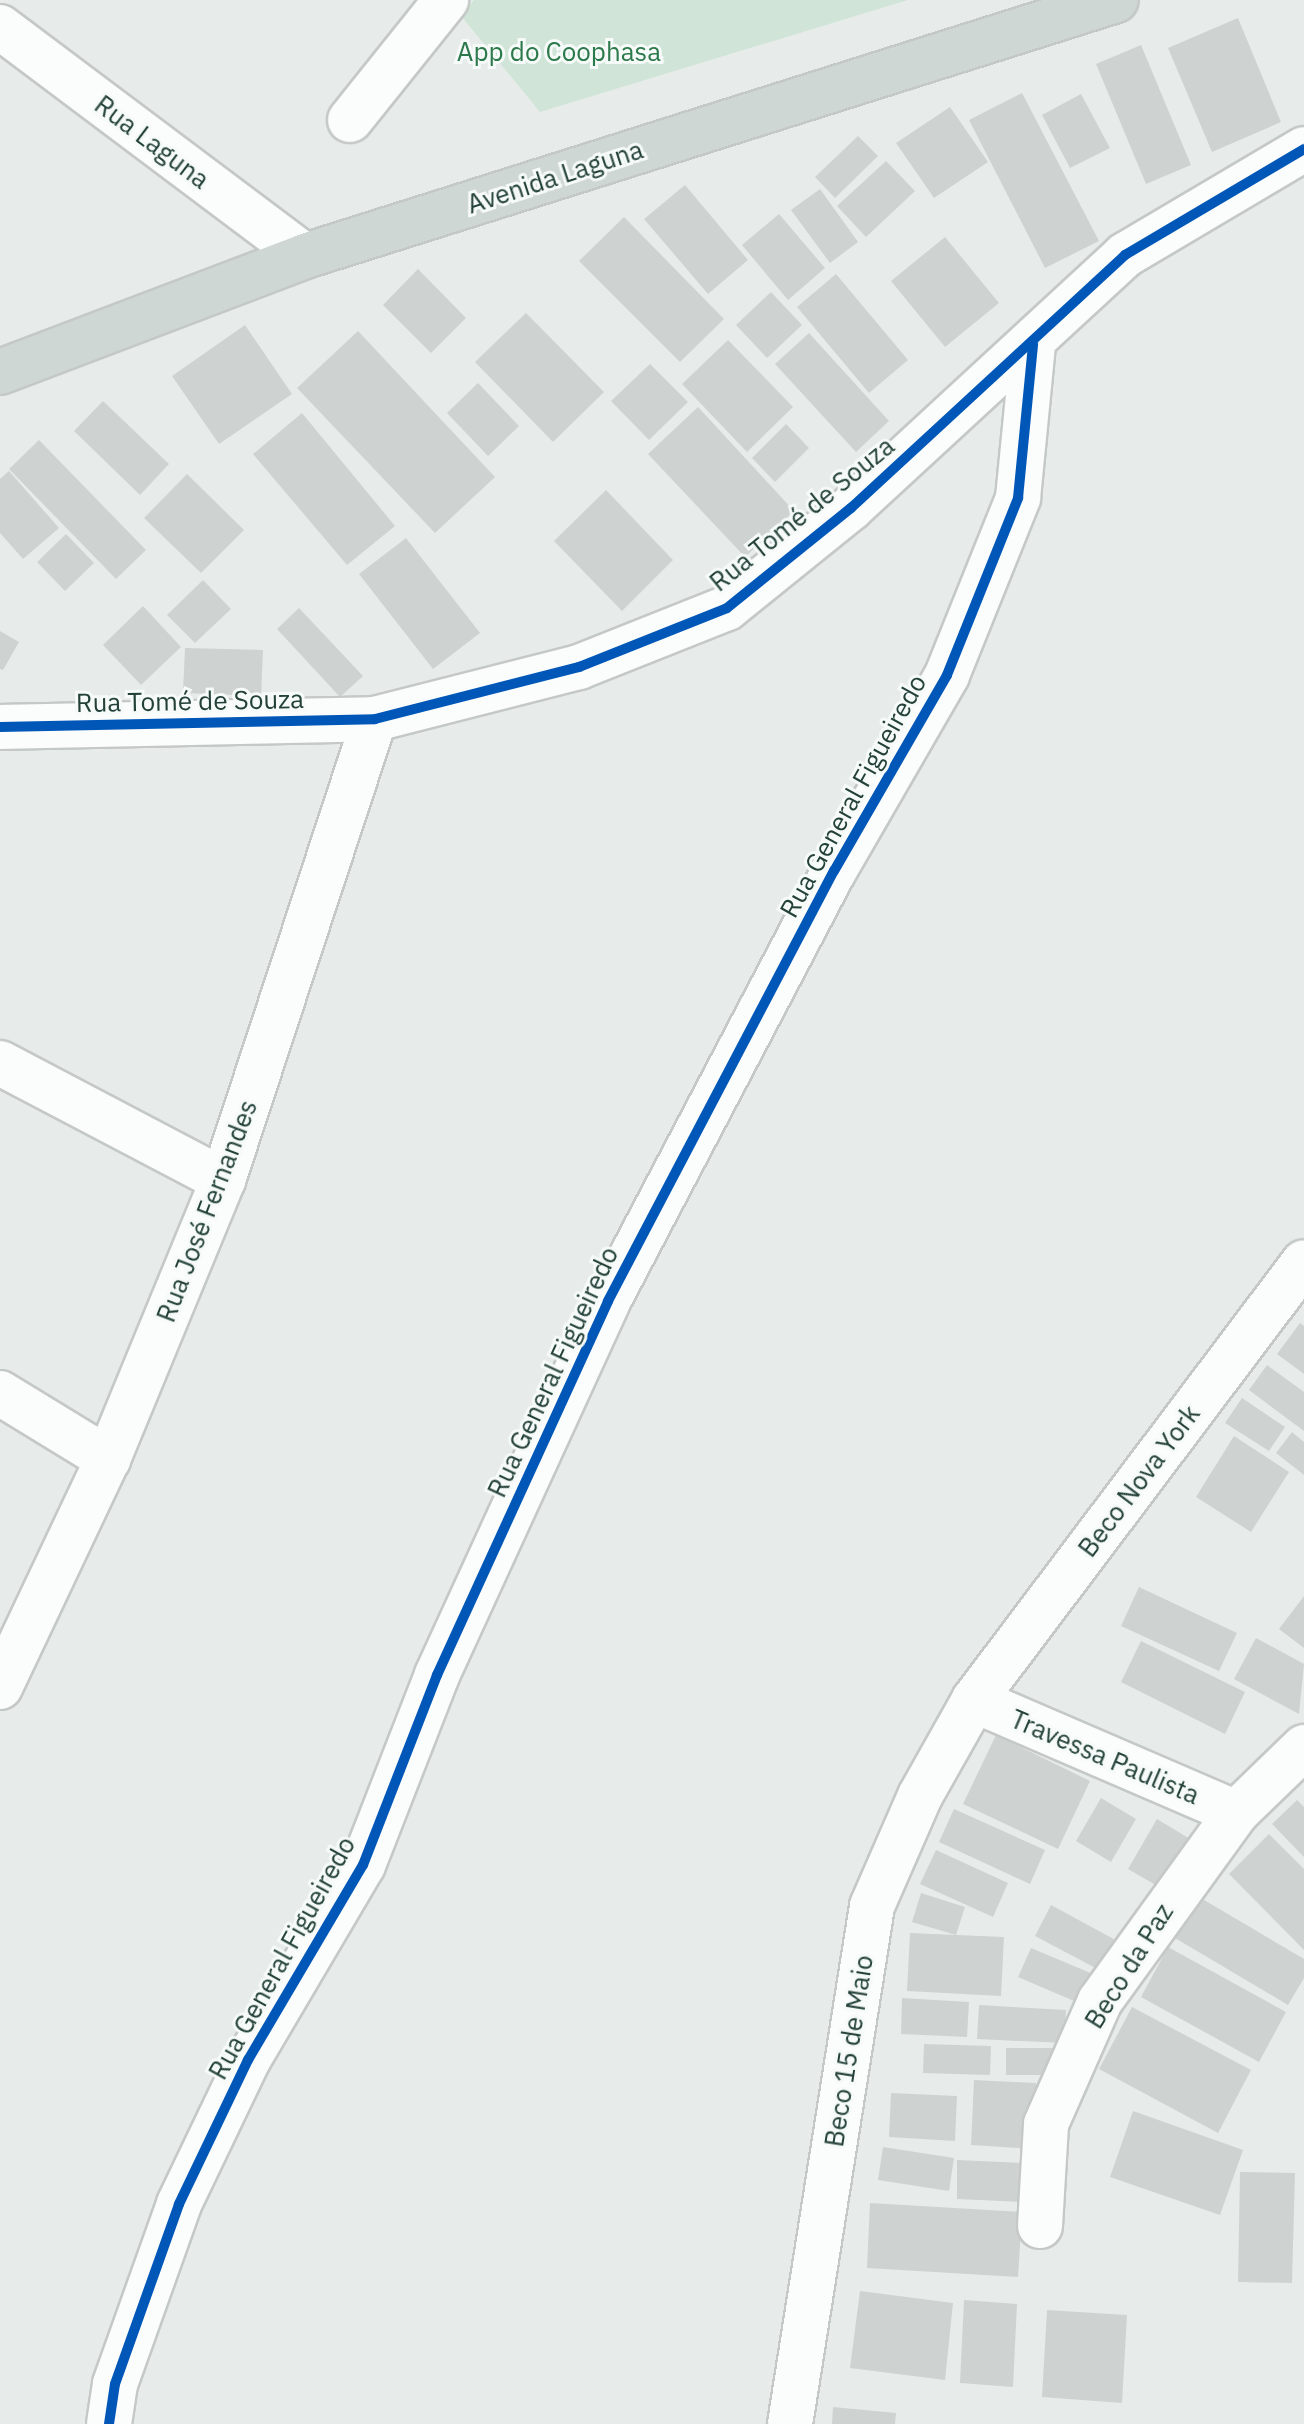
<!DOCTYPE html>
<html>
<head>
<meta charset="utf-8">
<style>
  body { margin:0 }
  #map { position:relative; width:1304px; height:2424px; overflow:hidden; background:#e7ecea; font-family:"IBM Plex Sans",sans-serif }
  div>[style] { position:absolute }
  .green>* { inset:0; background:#d0e5d7 }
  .building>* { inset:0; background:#ced3d1 }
  .roads { filter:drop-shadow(2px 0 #c4c9c7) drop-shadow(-2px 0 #c4c9c7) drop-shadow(0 2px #c4c9c7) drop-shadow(0 -2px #c4c9c7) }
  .minor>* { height:44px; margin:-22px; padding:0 22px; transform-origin:22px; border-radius:22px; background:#fbfcfc }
  .major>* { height:44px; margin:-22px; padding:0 22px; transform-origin:22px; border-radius:22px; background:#cfd7d5 }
  .cycleway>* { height:10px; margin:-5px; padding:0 5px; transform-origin:5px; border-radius:5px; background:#0057b8 }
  span { translate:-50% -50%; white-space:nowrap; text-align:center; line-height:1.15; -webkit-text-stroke:6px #f6faf8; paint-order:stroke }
  .park-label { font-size:26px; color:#2c794b }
  .street-label { font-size:26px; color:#234139 }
</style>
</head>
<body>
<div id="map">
  <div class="green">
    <i style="clip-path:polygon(474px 0,908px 0,540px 112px,461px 16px)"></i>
  </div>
  <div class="building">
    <i style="clip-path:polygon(1238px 18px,1281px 122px,1212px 152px,1168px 48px)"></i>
    <i style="clip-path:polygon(1141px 45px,1191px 165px,1146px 184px,1096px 64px)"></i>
    <i style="clip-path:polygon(1022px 93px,1099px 241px,1045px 268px,969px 120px)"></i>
    <i style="clip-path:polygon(1081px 94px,1110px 148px,1070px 168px,1042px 115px)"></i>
    <i style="clip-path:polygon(950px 107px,988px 162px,934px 198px,896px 143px)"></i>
    <i style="clip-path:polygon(858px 136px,878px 156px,835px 198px,815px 177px)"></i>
    <i style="clip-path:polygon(886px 161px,915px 191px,866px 237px,837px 206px)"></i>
    <i style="clip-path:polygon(685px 185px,748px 260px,708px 294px,644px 219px)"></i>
    <i style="clip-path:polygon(820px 189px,858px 242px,830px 263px,791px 210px)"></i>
    <i style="clip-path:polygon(779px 214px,825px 268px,788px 300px,742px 245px)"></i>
    <i style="clip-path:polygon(624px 217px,724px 319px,680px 362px,579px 261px)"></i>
    <i style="clip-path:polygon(945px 237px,999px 303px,945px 347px,891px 281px)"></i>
    <i style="clip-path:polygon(418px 269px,466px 318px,431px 353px,383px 305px)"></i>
    <i style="clip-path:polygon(836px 274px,908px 360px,869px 393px,797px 307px)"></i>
    <i style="clip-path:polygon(771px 292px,802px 325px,767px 358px,736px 325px)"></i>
    <i style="clip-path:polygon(526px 313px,604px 392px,553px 442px,475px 362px)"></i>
    <i style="clip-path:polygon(245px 325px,292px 394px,219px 444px,172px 376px)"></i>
    <i style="clip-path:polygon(358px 331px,495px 477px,435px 533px,297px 388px)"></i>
    <i style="clip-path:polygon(809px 333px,889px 421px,856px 452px,775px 364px)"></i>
    <i style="clip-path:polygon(728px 340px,793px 407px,747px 452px,682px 384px)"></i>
    <i style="clip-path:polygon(650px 364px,688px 402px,649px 440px,611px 401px)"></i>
    <i style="clip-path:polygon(478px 383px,519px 426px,488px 456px,447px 413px)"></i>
    <i style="clip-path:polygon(103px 401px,169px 464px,140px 495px,74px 431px)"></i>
    <i style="clip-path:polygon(698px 407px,794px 511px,745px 557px,648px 454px)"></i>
    <i style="clip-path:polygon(302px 413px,395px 526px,347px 565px,253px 454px)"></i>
    <i style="clip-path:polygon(786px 424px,809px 448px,775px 482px,752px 458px)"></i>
    <i style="clip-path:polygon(39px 440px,146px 550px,116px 579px,9px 469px)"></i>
    <i style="clip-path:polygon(9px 471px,59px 528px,23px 559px,0 533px,0 479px)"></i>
    <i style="clip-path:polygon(187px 474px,244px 530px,201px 573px,144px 518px)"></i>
    <i style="clip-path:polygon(606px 490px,673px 560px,622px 611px,554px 541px)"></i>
    <i style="clip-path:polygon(66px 534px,94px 563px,65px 591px,37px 562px)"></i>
    <i style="clip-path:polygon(406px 538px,480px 633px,433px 669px,359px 574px)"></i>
    <i style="clip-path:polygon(203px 580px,231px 609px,195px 643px,167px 615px)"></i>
    <i style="clip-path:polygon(143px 606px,181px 647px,141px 685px,103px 645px)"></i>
    <i style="clip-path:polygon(299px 608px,363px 676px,340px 697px,277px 629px)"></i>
    <i style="clip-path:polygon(0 631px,19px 642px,3px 670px,0 669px)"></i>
    <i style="clip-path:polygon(185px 648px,263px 650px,261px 696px,183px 693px)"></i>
    <i style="clip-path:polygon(1300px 1323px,1304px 1326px,1304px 1374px,1277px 1354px)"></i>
    <i style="clip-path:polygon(1267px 1365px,1304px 1392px,1304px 1431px,1249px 1390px)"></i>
    <i style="clip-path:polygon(1242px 1398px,1285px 1427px,1269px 1451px,1225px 1423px)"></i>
    <i style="clip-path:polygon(1292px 1432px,1304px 1442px,1304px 1475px,1276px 1453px)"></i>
    <i style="clip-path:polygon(1234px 1436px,1289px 1472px,1251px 1532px,1196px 1497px)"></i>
    <i style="clip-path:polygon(1139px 1587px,1237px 1633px,1219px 1671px,1121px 1626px)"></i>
    <i style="clip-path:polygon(1304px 1596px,1304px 1648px,1279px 1629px)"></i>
    <i style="clip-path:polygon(1256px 1638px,1304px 1664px,1299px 1714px,1234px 1679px)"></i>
    <i style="clip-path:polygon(1141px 1641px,1245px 1692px,1225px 1734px,1121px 1682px)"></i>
    <i style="clip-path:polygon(996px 1735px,1090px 1781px,1058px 1849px,963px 1804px)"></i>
    <i style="clip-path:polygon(1101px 1798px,1136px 1819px,1111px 1862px,1076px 1841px)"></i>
    <i style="clip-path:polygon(1297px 1800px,1304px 1807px,1304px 1857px,1272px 1824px)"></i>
    <i style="clip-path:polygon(954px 1809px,1045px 1850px,1030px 1884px,939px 1842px)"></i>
    <i style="clip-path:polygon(1157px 1819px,1195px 1842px,1166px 1891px,1128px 1869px)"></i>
    <i style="clip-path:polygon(1269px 1834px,1304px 1869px,1304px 1950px,1229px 1874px)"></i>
    <i style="clip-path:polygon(936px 1850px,1008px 1883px,993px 1917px,920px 1884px)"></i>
    <i style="clip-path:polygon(921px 1893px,965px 1907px,956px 1935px,912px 1922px)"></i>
    <i style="clip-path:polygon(1199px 1897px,1304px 1959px,1304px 1978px,1288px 2005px,1175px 1938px)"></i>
    <i style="clip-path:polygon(1051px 1905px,1121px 1943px,1105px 1973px,1035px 1936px)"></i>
    <i style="clip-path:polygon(910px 1933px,1004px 1937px,1001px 1996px,907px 1991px)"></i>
    <i style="clip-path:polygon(1168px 1947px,1286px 2012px,1259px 2062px,1141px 1997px)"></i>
    <i style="clip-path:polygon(1031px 1948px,1093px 1974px,1081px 2004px,1018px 1977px)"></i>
    <i style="clip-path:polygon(902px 1998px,969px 2002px,967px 2037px,901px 2034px)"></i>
    <i style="clip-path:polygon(979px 2005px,1066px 2010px,1064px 2043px,977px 2039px)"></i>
    <i style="clip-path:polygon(1132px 2007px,1251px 2070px,1218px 2133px,1099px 2069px)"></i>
    <i style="clip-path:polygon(924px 2044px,991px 2046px,990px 2075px,923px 2073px)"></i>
    <i style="clip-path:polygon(1006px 2048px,1059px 2048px,1060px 2075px,1006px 2075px)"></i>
    <i style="clip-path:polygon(974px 2080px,1036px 2083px,1034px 2149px,971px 2145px)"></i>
    <i style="clip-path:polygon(891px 2093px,957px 2096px,955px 2141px,889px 2137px)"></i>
    <i style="clip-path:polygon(1133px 2111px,1243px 2150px,1220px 2215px,1110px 2177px)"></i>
    <i style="clip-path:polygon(883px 2147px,954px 2158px,949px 2191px,878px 2180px)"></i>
    <i style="clip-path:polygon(957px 2160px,1023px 2163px,1022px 2202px,957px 2199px)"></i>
    <i style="clip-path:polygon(1240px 2172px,1295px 2173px,1292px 2283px,1238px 2282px)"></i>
    <i style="clip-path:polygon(870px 2203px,1022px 2212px,1018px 2277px,867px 2268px)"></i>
    <i style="clip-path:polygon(860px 2291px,953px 2303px,945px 2380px,850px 2368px)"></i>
    <i style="clip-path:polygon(964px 2300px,1017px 2304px,1013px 2387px,960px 2383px)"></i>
    <i style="clip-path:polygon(1047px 2310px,1127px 2315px,1122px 2403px,1042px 2397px)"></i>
    <i style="clip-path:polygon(833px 2407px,896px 2413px,895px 2424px,832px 2424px)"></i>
  </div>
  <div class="roads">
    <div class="minor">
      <i style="left:0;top:27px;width:381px;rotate:36.9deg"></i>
      <i style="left:350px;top:120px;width:154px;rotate:-51.3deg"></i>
      <i style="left:0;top:727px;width:375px;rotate:-1.2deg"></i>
      <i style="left:375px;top:719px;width:211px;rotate:-14.3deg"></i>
      <i style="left:579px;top:667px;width:159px;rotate:-21.7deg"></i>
      <i style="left:727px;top:608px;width:159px;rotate:-38.9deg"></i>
      <i style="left:851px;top:508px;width:373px;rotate:-42.7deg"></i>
      <i style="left:1125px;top:255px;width:208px;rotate:-30.6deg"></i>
      <i style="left:0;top:1063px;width:252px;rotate:27.7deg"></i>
      <i style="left:0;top:1393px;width:127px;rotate:31.4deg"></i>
      <i style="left:0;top:1687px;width:252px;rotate:-64.7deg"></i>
      <i style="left:108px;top:1459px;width:302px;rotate:-67.6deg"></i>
      <i style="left:223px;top:1180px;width:485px;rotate:-71.8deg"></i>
      <i style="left:974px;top:1700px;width:285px;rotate:23.3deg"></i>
      <i style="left:1040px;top:2226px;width:102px;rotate:-86.6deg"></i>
      <i style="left:1046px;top:2124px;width:134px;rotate:-66.3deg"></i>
      <i style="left:1100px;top:2001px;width:232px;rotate:-54.1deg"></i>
      <i style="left:1236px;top:1813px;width:95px;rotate:-44.1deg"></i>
      <i style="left:109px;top:2424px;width:40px;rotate:-81.5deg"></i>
      <i style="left:115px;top:2384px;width:191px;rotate:-70.4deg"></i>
      <i style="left:179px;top:2204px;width:160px;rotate:-64.4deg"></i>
      <i style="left:248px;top:2060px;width:226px;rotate:-59.5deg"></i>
      <i style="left:363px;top:1865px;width:204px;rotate:-68.7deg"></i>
      <i style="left:437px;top:1675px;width:411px;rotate:-65.4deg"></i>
      <i style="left:608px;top:1301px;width:486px;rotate:-62.3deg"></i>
      <i style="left:834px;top:871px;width:226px;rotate:-60deg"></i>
      <i style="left:947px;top:675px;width:191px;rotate:-68.1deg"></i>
      <i style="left:1018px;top:498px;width:155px;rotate:-84.4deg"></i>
      <i style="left:790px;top:2424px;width:524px;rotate:-81deg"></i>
      <i style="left:872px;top:1906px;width:120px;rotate:-66.4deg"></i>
      <i style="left:920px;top:1796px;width:110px;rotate:-60.6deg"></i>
      <i style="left:974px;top:1700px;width:548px;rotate:-53deg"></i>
    </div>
    <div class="major">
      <i style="left:0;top:372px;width:326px;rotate:-20.8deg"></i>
      <i style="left:305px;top:256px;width:850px;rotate:-17.52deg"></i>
    </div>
  </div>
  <div class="cycleway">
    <i style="left:0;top:727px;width:375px;rotate:-1.2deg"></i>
    <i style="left:375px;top:719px;width:211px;rotate:-14.3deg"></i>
    <i style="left:579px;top:667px;width:159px;rotate:-21.7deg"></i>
    <i style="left:727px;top:608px;width:159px;rotate:-38.9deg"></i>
    <i style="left:851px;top:508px;width:373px;rotate:-42.7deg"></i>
    <i style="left:1125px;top:255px;width:208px;rotate:-30.6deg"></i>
    <i style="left:109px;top:2424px;width:40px;rotate:-81.5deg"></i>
    <i style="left:115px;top:2384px;width:191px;rotate:-70.4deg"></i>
    <i style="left:179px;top:2204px;width:160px;rotate:-64.4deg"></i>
    <i style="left:248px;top:2060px;width:226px;rotate:-59.5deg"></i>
    <i style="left:363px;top:1865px;width:204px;rotate:-68.7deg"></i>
    <i style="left:437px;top:1675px;width:411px;rotate:-65.4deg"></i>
    <i style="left:608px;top:1301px;width:486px;rotate:-62.3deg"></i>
    <i style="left:834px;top:871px;width:226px;rotate:-60deg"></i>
    <i style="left:947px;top:675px;width:191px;rotate:-68.1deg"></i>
    <i style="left:1018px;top:498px;width:155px;rotate:-84.4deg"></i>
  </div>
  <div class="park-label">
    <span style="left:559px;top:52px">App do Coophasa</span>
  </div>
  <div class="street-label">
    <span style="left:152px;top:142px;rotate:37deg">Rua Laguna</span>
    <span style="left:555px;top:177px;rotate:-18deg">Avenida Laguna</span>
    <span style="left:802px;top:514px;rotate:-39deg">Rua Tomé de Souza</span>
    <span style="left:190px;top:701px;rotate:-1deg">Rua Tomé de Souza</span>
    <span style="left:853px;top:796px;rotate:-61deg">Rua General Figueiredo</span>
    <span style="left:207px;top:1211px;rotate:-69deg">Rua José Fernandes</span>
    <span style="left:553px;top:1372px;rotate:-65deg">Rua General Figueiredo</span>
    <span style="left:1139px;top:1481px;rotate:-53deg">Beco Nova York</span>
    <span style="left:1105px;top:1757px;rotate:23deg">Travessa Paulista</span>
    <span style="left:282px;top:1958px;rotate:-61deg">Rua General Figueiredo</span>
    <span style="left:1129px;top:1966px;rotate:-58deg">Beco da Paz</span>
    <span style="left:849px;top:2051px;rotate:-81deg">Beco 15 de Maio</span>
  </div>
</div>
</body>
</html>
